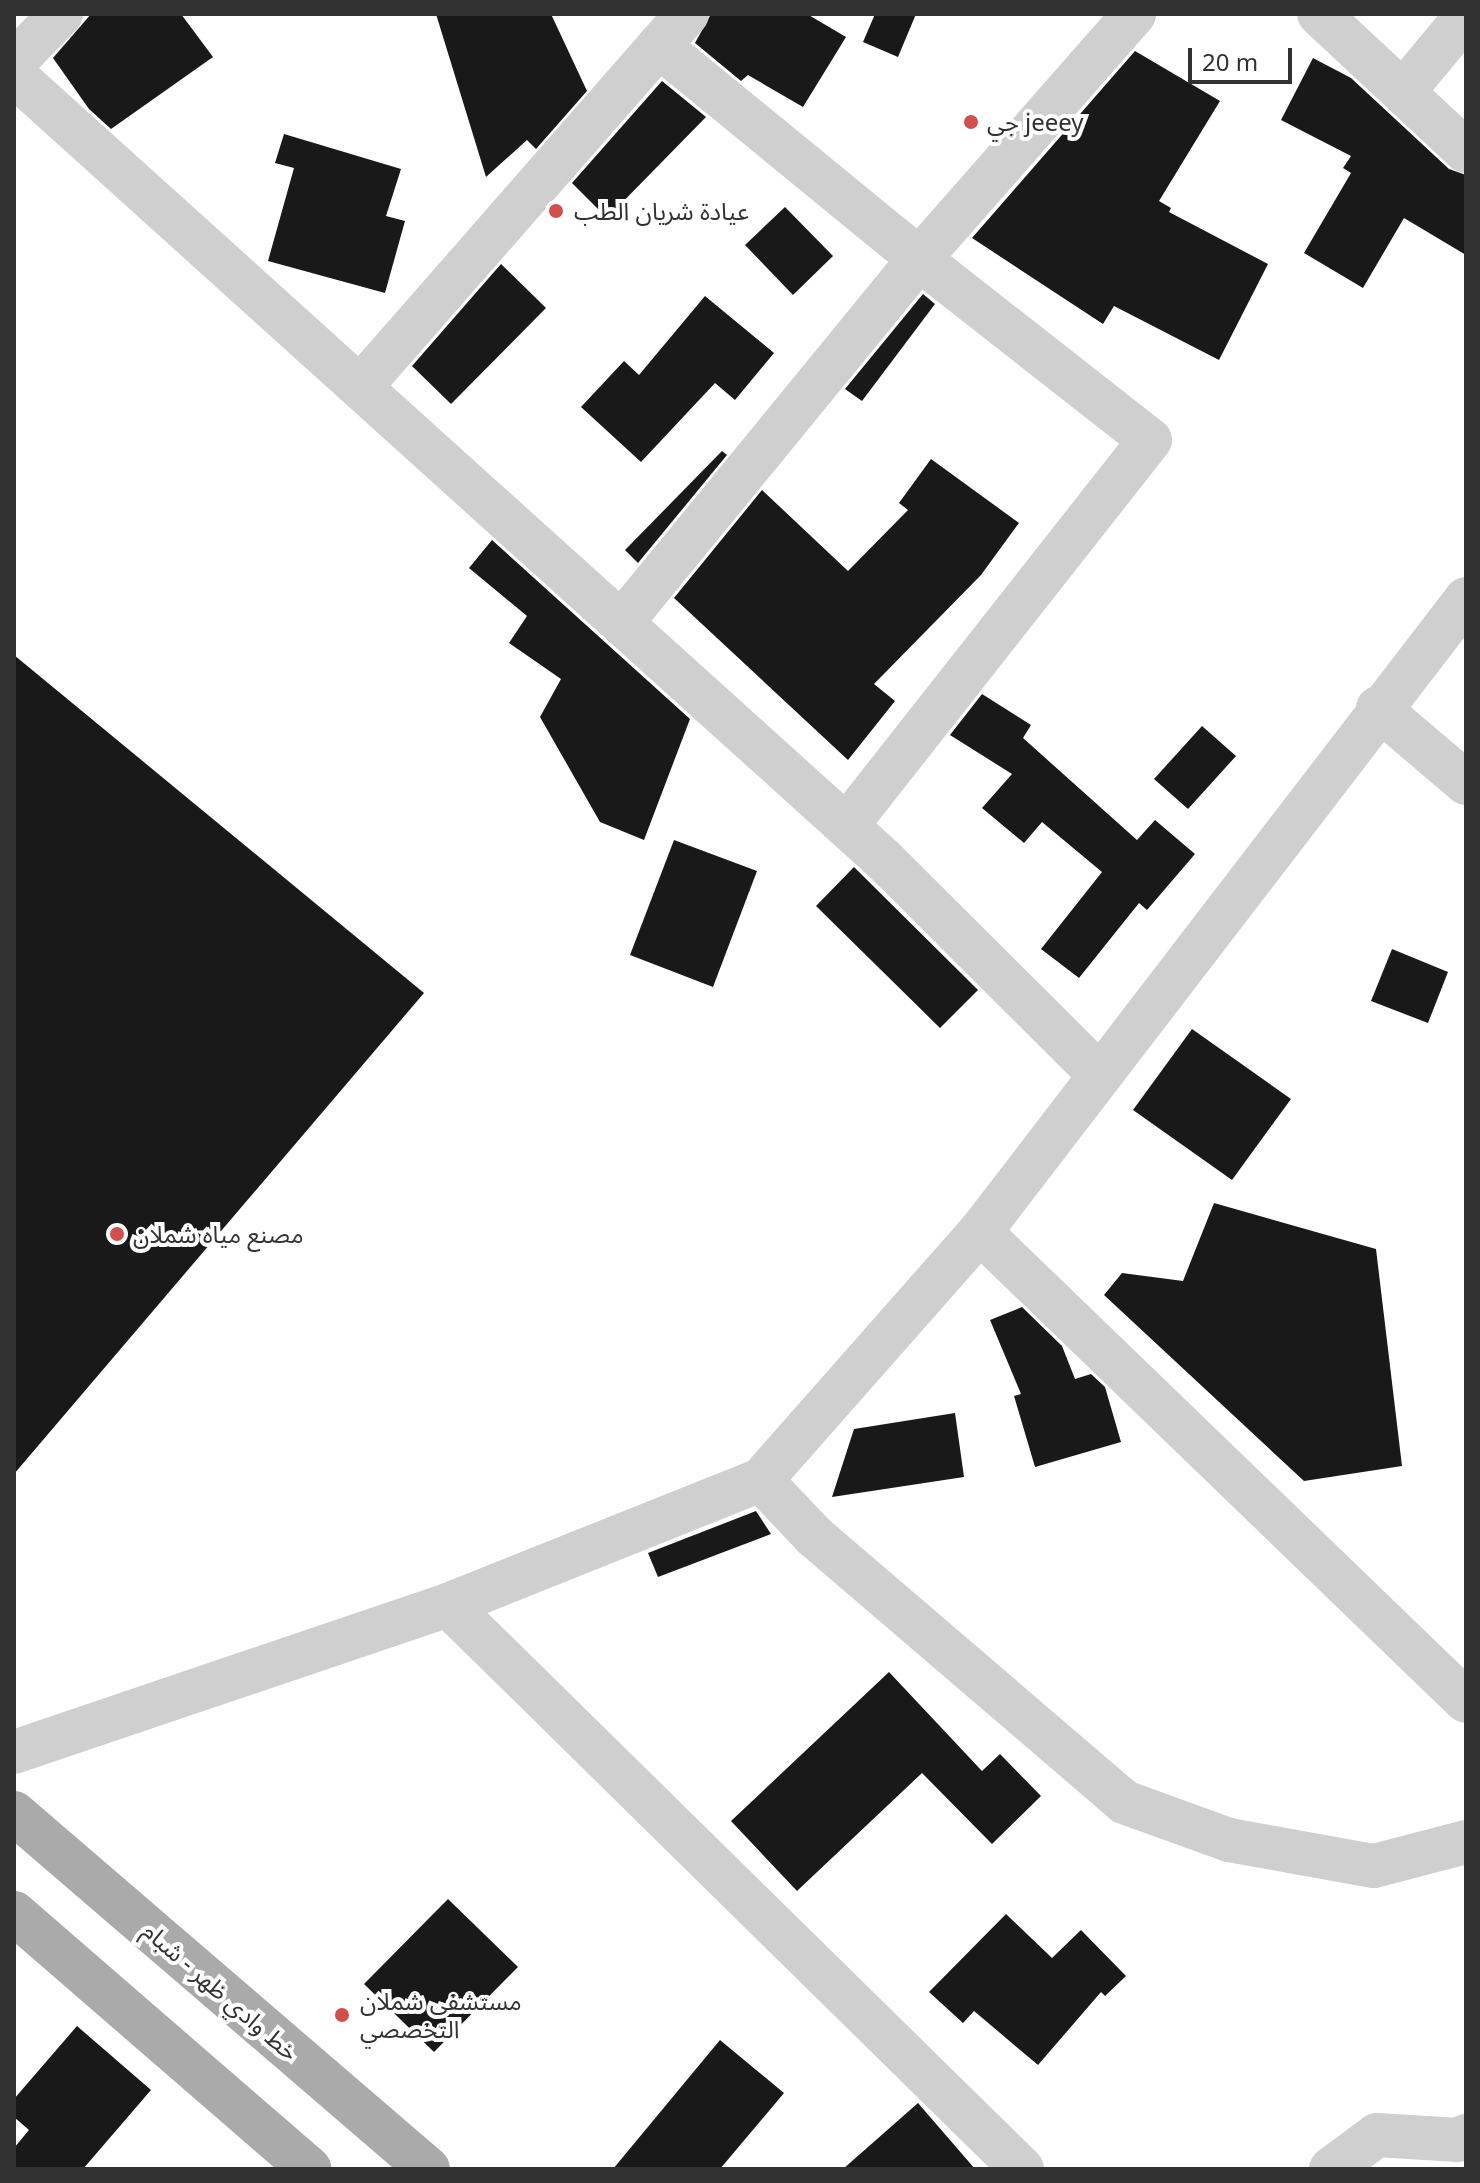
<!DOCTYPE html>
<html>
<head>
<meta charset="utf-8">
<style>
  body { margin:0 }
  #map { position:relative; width:1480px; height:2183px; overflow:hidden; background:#fff; font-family:"Noto Sans","Noto Sans Arabic",sans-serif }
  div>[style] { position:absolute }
  .building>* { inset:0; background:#191919 }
  .minor>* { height:44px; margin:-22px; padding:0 22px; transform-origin:22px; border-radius:22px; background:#cfcfcf }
  .major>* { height:44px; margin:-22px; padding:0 22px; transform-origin:22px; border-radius:22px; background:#aaa }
  .dots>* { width:22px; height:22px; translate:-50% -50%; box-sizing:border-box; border:4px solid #fff; border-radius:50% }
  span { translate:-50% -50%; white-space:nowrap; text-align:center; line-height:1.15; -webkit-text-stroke:8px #fff; paint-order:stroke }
  .poi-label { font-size:24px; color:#323232 }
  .left { translate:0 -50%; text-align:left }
  .street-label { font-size:24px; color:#323232 }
  .frame { position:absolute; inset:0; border:16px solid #323232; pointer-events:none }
  .scale { position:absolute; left:1188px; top:48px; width:104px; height:36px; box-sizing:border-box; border:4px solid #323232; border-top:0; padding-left:10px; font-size:24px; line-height:28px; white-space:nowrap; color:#323232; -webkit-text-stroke:6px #fff; paint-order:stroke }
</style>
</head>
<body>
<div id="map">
  <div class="building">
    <i style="clip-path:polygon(91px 14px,181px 14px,213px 57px,111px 129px,89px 109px,53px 58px)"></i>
    <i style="clip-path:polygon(436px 14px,551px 14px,587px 91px,536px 149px,527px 140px,486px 177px)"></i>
    <i style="clip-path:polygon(711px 14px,807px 14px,846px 37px,803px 107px,748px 75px,741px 81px,695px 43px)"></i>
    <i style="clip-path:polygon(875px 14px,916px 14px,898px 57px,863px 42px)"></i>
    <i style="clip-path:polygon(1135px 51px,1220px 101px,1159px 201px,1171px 208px,1169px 212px,1268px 264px,1219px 360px,1114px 306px,1103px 324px,972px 238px)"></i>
    <i style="clip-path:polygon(1313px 58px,1351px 78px,1449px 169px,1466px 175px,1466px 255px,1404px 218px,1363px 288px,1304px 253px,1351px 173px,1343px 168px,1351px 156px,1281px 120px)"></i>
    <i style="clip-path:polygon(662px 81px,706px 117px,607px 218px,572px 183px)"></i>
    <i style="clip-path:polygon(284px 134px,401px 169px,386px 216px,405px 221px,385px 293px,268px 261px,294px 168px,275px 163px)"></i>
    <i style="clip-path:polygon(785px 207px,833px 256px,793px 295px,745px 245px)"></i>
    <i style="clip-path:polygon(501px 264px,546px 308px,451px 404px,412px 366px)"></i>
    <i style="clip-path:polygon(923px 294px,935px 304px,862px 401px,845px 389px)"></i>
    <i style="clip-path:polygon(705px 296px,774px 353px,735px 400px,715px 383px,641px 462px,581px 407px,624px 361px,639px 375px)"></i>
    <i style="clip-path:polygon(722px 451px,727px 455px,638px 563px,625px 550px)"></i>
    <i style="clip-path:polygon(931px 459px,1019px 523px,981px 575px,874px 684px,895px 701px,848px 760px,674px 598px,762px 490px,848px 571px,908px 510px,899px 503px)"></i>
    <i style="clip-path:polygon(492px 540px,690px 719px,644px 840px,600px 822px,540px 717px,561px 679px,509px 643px,527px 616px,469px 568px)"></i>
    <i style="clip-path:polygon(14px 655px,424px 993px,14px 1474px)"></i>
    <i style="clip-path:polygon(982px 694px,1031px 725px,1023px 738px,1137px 840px,1155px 820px,1195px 854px,1147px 910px,1139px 903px,1079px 978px,1041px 949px,1102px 872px,1042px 822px,1024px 843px,982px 808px,1012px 774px,950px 735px)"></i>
    <i style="clip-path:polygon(1202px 726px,1236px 756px,1188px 809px,1154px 779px)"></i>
    <i style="clip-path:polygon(674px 840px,757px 871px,713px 987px,630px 955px)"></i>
    <i style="clip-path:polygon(854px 867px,978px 990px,940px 1028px,816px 906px)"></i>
    <i style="clip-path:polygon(1392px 949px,1448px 972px,1428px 1023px,1371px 1001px)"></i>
    <i style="clip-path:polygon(1192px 1029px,1291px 1099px,1232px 1180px,1133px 1110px)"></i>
    <i style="clip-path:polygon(1214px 1203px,1376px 1249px,1402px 1466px,1304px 1481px,1104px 1295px,1122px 1273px,1183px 1281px)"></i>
    <i style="clip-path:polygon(1022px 1307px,1062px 1346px,1075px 1379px,1091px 1374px,1105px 1387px,1121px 1442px,1035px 1467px,1014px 1396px,1021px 1394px,990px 1320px)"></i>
    <i style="clip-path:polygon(955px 1413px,964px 1477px,832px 1497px,854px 1429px)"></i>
    <i style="clip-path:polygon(756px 1511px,771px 1534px,658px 1577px,648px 1553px)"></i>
    <i style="clip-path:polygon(889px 1672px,982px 1771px,1000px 1754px,1041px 1796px,992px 1844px,922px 1773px,797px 1891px,731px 1821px)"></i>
    <i style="clip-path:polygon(448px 1899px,518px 1967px,434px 2052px,364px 1984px)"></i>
    <i style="clip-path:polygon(1006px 1914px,1052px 1958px,1081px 1930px,1126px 1976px,1105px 1996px,1101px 1992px,1038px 2065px,974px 2011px,963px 2023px,929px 1992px)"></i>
    <i style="clip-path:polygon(77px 2026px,151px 2090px,83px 2169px,14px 2169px,14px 2148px,29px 2130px,14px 2117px,14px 2099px)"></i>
    <i style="clip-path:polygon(720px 2040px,784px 2093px,720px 2169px,613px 2169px)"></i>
    <i style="clip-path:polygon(918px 2103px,975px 2169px,843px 2169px)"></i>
  </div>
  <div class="minor">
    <i style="left:687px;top:14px;width:43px;rotate:131.2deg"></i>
    <i style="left:659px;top:46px;width:336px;rotate:39.3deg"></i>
    <i style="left:919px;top:259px;width:326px;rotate:-48.7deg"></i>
    <i style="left:1319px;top:14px;width:201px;rotate:43deg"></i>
    <i style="left:14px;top:62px;width:67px;rotate:-45.6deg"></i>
    <i style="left:14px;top:75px;width:1172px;rotate:42.06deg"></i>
    <i style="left:884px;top:860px;width:305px;rotate:44.9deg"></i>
    <i style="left:1403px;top:92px;width:99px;rotate:-50.3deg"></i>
    <i style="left:362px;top:385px;width:451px;rotate:-48.8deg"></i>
    <i style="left:622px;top:622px;width:469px;rotate:-50.7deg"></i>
    <i style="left:919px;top:259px;width:293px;rotate:38.1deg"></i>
    <i style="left:1150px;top:440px;width:491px;rotate:128.2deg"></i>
    <i style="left:1378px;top:708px;width:116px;rotate:40.4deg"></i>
    <i style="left:980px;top:1232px;width:675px;rotate:43.98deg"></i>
    <i style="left:761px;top:1480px;width:77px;rotate:46.6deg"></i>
    <i style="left:814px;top:1536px;width:408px;rotate:40.6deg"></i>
    <i style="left:1124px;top:1802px;width:112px;rotate:19.9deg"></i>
    <i style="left:1229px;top:1840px;width:147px;rotate:10.2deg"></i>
    <i style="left:1374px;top:1866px;width:95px;rotate:-14.6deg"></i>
    <i style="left:448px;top:1605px;width:805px;rotate:44.5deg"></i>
    <i style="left:14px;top:1752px;width:458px;rotate:-18.7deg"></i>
    <i style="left:448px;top:1605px;width:337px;rotate:-21.8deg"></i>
    <i style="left:761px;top:1480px;width:331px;rotate:-48.6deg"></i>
    <i style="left:980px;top:1232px;width:798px;rotate:-52.48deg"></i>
    <i style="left:1331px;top:2169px;width:57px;rotate:-36.5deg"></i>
    <i style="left:1377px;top:2135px;width:81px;rotate:3.5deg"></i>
    <i style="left:1458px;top:2140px;width:9px;rotate:-27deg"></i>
  </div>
  <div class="major">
    <i style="left:14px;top:1813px;width:546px;rotate:40.69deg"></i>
    <i style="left:14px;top:1913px;width:391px;rotate:40.9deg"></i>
  </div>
  <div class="dots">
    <i style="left:971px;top:122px;background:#d14f4c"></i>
    <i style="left:556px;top:211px;background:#d14f4c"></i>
    <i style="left:117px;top:1234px;background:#d14f4c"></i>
    <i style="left:342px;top:2015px;background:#d14f4c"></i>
  </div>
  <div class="poi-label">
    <span class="left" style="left:987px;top:122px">جي jeeey</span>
    <span class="left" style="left:574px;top:211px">عيادة شريان الطب</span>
    <span class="left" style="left:133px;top:1234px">مصنع مياه شملان</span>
    <span class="left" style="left:360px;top:2015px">مستشفى شملان<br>التخصصي</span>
  </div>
  <div class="street-label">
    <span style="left:221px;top:1991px;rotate:41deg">خط وادي ظهر - شبام</span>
  </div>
  <div class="frame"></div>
  <div class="scale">20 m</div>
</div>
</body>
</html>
